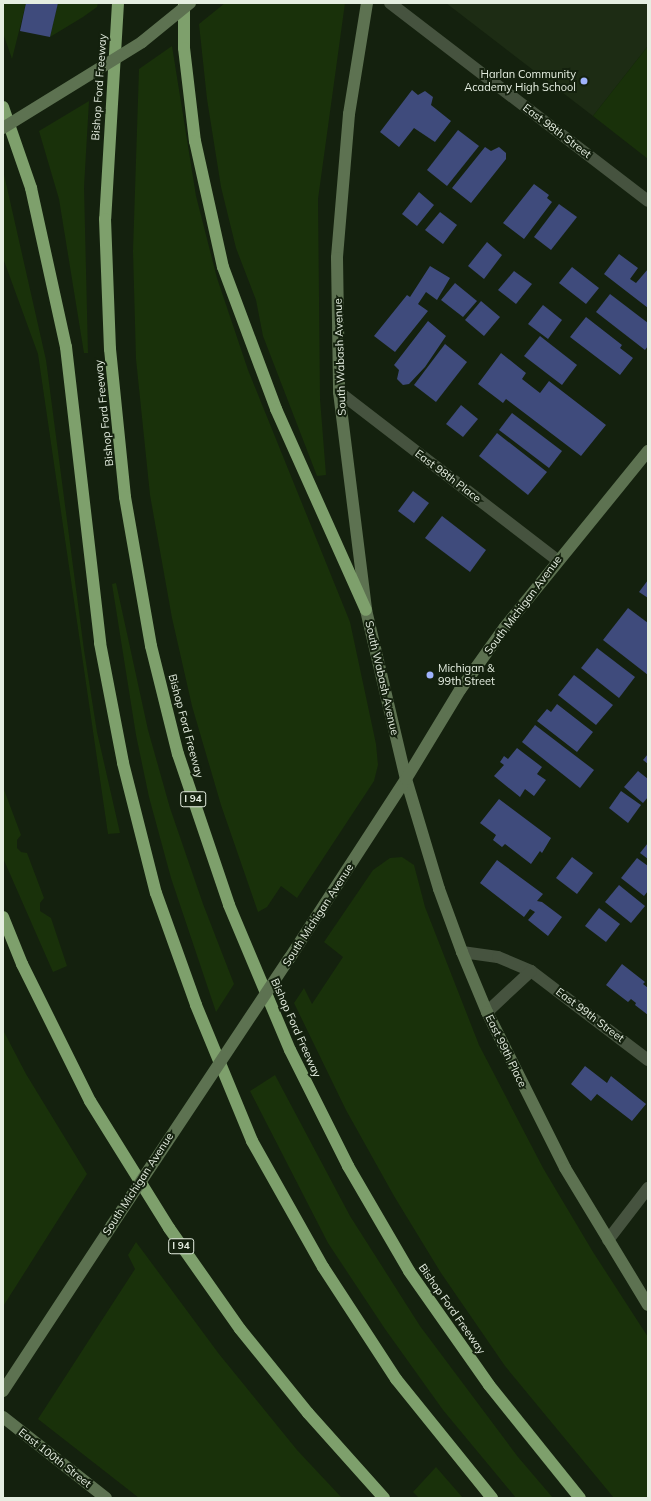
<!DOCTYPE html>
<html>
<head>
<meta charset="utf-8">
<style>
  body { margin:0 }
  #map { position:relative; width:651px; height:1501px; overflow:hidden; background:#14210e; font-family:Mulish,sans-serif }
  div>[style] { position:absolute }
  .built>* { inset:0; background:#1d2c14 }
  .green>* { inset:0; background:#19310a }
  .building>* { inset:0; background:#3f4b7c }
  .street>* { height:12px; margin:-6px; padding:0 6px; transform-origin:6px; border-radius:6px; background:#46533f }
  .secondary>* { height:12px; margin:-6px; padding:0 6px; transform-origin:6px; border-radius:6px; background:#5d7251 }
  .highway>* { height:12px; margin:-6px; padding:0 6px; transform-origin:6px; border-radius:6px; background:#7ea06c }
  .secondary-bridge>* { height:12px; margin:-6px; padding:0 6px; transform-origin:6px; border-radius:6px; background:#5d7251 }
  .dots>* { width:11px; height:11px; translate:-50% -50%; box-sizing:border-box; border:2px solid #14210e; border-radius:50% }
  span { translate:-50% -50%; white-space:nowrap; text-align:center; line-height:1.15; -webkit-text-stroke:4px #14210e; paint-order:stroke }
  .shield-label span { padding:1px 3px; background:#14210e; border:1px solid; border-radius:3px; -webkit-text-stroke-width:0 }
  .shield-label { font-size:10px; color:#e5eee1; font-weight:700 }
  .poi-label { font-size:11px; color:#e5eee1 }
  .right { translate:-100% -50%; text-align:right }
  .left { translate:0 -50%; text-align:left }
  .street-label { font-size:11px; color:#e5eee1 }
  .frame { position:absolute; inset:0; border:4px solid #e5eee1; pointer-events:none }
</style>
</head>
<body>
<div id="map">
  <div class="built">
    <i style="clip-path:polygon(446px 3px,648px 3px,648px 46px,593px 116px)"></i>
  </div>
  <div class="green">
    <i style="clip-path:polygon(3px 3px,26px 3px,12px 59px,3px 33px)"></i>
    <i style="clip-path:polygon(58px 3px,98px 3px,97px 7px,83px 17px,50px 37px)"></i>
    <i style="clip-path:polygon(225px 3px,345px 3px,318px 199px,320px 399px,326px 475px,317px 476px,263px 336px,256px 300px,236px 248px,221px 187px,207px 99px,199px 24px)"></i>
    <i style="clip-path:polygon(172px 46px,196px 196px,217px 278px,248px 370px,350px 622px,376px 744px,378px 765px,374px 781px,297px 898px,281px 886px,267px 907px,258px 912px,221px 805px,192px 706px,172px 618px,150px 495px,136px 359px,133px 251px,139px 69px)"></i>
    <i style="clip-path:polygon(648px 46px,648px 159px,593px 116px)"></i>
    <i style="clip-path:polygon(89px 101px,84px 187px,88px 353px,84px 353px,59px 199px,39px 131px)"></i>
    <i style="clip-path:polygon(3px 170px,46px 360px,84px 650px,97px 732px,120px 833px,108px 834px,38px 354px,3px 258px)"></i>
    <i style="clip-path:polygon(116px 583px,148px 730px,170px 808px,203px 904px,234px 984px,216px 1012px,171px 878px,149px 797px,136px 735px,112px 584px)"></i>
    <i style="clip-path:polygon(3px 787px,21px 835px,17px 840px,17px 848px,21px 852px,27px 853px,44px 898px,40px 903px,40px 911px,51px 918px,67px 966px,53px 972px,3px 858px)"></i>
    <i style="clip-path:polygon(402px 857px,414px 865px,425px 907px,479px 1045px,543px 1168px,593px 1252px,648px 1337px,648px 1498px,614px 1498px,505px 1366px,441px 1273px,394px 1196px,346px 1110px,294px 1003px,304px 988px,312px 1004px,343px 957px,324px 942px,373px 870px,390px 858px)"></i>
    <i style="clip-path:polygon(3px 1030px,26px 1074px,87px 1174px,4px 1305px)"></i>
    <i style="clip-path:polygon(275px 1075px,350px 1216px,420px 1326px,518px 1457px,553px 1498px,516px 1498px,443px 1410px,385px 1329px,328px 1243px,250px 1091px)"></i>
    <i style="clip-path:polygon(136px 1242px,219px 1354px,297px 1450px,342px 1498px,139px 1498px,38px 1419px,135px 1269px,128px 1255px)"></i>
    <i style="clip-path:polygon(436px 1467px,463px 1498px,419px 1498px,413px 1492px)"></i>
  </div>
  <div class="building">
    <i style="clip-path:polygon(26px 3px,58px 3px,50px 37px,20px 31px)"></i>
    <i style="clip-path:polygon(412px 90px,418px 95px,425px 91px,433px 97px,431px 105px,451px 121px,435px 142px,414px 128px,399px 147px,380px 132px)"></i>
    <i style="clip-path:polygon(458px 130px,479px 146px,447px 186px,427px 170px)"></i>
    <i style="clip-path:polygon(485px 147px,491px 151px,499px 147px,506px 153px,506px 159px,471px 203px,452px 188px)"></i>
    <i style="clip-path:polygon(534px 184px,549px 195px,547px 198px,552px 202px,524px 239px,503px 223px)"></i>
    <i style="clip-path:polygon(419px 192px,434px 205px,417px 226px,402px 214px)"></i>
    <i style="clip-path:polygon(559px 204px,577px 217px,551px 250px,534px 237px)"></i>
    <i style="clip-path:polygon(440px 212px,457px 225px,443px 244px,425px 230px)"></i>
    <i style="clip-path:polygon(487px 242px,502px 255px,484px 279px,468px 266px)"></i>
    <i style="clip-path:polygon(619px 254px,638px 268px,630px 279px,636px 283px,648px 269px,648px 308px,604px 274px)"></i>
    <i style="clip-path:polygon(430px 266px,450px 278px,437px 300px,426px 292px,418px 304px,428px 311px,395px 352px,374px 336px,407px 295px,410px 297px)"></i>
    <i style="clip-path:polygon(572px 267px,599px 288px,586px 304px,559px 283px)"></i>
    <i style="clip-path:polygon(514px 271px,532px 284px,516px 304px,498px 290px)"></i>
    <i style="clip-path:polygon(455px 283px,477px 301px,463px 317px,441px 300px)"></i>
    <i style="clip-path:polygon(610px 294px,648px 323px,648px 346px,645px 350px,596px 312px)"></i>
    <i style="clip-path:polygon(481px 301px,500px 317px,484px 336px,465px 320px)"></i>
    <i style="clip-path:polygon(543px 305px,562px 320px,548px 339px,528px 324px)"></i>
    <i style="clip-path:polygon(586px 317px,622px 345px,620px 348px,633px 358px,620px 375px,570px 337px)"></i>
    <i style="clip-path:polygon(428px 321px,446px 336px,425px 367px,409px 384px,403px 385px,397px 379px,399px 370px,394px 365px)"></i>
    <i style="clip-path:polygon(540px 336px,577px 365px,562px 385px,524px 356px)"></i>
    <i style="clip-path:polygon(445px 344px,467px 362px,436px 402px,414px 385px)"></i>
    <i style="clip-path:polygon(501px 353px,526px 373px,522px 379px,540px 393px,549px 381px,606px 425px,581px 456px,506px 399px,503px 403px,478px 384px)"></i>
    <i style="clip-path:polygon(461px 405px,478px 419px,463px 437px,446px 424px)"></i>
    <i style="clip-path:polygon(512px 413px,562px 451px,549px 468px,499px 430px)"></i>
    <i style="clip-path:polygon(497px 433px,547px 472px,528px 495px,479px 456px)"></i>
    <i style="clip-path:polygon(413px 491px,429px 503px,414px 523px,398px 511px)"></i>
    <i style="clip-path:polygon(442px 516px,486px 550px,470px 572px,425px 538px)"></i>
    <i style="clip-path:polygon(648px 580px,648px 598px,639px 592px)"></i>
    <i style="clip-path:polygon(628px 608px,648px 623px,648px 675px,603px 640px)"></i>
    <i style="clip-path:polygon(597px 648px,635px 677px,619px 698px,581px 668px)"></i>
    <i style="clip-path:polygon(574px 675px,613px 705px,596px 725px,558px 695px)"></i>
    <i style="clip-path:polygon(557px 704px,593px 732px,577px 752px,537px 721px,547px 709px,551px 712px)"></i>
    <i style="clip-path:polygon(535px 725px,594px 770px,580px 788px,522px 742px)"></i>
    <i style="clip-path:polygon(517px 748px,542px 767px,537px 774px,546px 780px,534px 796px,525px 789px,520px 797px,494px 776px,504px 765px,500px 762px,504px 756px,508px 759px)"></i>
    <i style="clip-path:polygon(648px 754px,648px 764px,643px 760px)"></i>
    <i style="clip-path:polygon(638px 771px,648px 779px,648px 797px,643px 803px,624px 787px)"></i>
    <i style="clip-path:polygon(621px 791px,641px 805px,628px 823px,609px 808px)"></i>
    <i style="clip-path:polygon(499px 799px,551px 838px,542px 853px,540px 851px,531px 864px,505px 844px,502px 847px,493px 840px,496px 835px,480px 823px)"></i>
    <i style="clip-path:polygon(648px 843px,648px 859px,640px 853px)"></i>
    <i style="clip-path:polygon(572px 857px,593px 873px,577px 894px,556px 878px)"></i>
    <i style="clip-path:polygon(637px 858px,648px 866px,648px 891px,644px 896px,621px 878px)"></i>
    <i style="clip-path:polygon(497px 860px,543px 894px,537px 901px,542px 902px,562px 917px,548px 936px,528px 920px,535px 912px,530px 909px,524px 917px,480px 883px)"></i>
    <i style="clip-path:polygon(619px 885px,645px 906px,631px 923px,605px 902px)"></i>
    <i style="clip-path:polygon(599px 908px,620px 924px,606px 942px,585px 926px)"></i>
    <i style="clip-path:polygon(622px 964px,645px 982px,643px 984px,648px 988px,648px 1015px,635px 1005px,636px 1003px,631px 999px,628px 1002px,606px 985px)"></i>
    <i style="clip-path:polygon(585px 1066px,607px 1083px,611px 1076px,646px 1104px,632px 1121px,597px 1094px,591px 1101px,571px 1084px)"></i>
  </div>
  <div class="street">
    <i style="left:390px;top:3px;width:325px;rotate:37.5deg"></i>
    <i style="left:339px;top:392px;width:275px;rotate:37.6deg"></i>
    <i style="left:462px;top:952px;width:36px;rotate:8deg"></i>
    <i style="left:498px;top:957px;width:36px;rotate:23deg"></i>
    <i style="left:531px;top:971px;width:147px;rotate:37.3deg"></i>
    <i style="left:487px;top:1012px;width:60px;rotate:-43deg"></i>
    <i style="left:608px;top:1240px;width:66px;rotate:-52.4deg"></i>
  </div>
  <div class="secondary">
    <i style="left:367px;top:3px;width:112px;rotate:99.2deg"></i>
    <i style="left:349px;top:114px;width:144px;rotate:94.8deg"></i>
    <i style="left:337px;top:258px;width:134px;rotate:89.1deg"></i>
    <i style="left:339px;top:392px;width:220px;rotate:82.9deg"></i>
    <i style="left:366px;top:610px;width:174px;rotate:76.7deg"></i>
    <i style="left:406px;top:779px;width:115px;rotate:73.3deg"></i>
    <i style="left:439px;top:889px;width:67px;rotate:69.9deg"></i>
    <i style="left:462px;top:952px;width:65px;rotate:67.4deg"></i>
    <i style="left:487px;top:1012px;width:174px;rotate:63.4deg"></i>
    <i style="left:565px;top:1168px;width:160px;rotate:58.8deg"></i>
    <i style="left:289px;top:959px;width:215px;rotate:-57deg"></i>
    <i style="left:406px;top:779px;width:104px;rotate:-58.8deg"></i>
    <i style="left:460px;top:690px;width:77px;rotate:-54.5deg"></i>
    <i style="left:505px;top:627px;width:227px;rotate:-50.9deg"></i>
    <i style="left:3px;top:1391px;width:199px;rotate:-56.7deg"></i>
    <i style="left:3px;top:1417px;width:131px;rotate:38.2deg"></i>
  </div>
  <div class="highway">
    <i style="left:118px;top:3px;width:216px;rotate:93.4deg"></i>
    <i style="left:105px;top:219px;width:130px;rotate:87.8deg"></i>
    <i style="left:110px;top:349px;width:149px;rotate:84.2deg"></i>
    <i style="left:125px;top:497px;width:151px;rotate:80.1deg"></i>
    <i style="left:151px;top:646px;width:111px;rotate:76deg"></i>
    <i style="left:178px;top:754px;width:159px;rotate:71.3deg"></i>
    <i style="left:229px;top:905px;width:157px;rotate:67.2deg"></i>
    <i style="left:290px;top:1050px;width:130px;rotate:63.4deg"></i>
    <i style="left:348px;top:1166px;width:121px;rotate:59.8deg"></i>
    <i style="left:409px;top:1271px;width:139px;rotate:54.9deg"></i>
    <i style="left:489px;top:1385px;width:145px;rotate:51.2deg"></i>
    <i style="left:184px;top:3px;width:45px;rotate:90deg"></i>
    <i style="left:184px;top:48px;width:94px;rotate:83.3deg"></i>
    <i style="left:195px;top:141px;width:129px;rotate:77.5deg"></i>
    <i style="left:223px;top:267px;width:152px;rotate:69.5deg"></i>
    <i style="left:276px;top:409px;width:220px;rotate:65.9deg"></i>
    <i style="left:3px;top:107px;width:86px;rotate:70.9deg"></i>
    <i style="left:31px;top:188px;width:163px;rotate:77.6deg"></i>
    <i style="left:66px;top:347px;width:298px;rotate:83.4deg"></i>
    <i style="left:100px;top:643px;width:122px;rotate:79.1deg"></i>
    <i style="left:123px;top:763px;width:134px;rotate:75.8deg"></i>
    <i style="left:156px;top:893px;width:119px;rotate:70.3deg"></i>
    <i style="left:196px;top:1005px;width:147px;rotate:67.6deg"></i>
    <i style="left:252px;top:1141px;width:145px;rotate:60.6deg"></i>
    <i style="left:323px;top:1267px;width:134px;rotate:56.9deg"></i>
    <i style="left:396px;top:1379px;width:153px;rotate:51.1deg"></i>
    <i style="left:3px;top:917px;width:51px;rotate:68deg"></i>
    <i style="left:22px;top:964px;width:153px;rotate:63.6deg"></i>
    <i style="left:90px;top:1101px;width:150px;rotate:58.1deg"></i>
    <i style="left:169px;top:1228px;width:123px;rotate:54.9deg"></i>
    <i style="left:240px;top:1329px;width:108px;rotate:51deg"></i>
    <i style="left:308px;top:1413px;width:114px;rotate:48.2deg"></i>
  </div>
  <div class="secondary-bridge">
    <i style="left:3px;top:128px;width:163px;rotate:-31.7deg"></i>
    <i style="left:142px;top:42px;width:62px;rotate:-39.1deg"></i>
    <i style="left:112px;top:1225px;width:320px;rotate:-56.4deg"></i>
  </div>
  <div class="dots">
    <i style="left:584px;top:81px;background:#9fb3fd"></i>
    <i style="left:430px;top:675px;background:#9fb3fd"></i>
  </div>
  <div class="shield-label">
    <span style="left:193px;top:799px">I 94</span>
    <span style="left:181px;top:1246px">I 94</span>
  </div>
  <div class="poi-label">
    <span class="right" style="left:576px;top:81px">Harlan Community<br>Academy High School</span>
    <span class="left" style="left:438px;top:675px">Michigan &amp;<br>99th Street</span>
  </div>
  <div class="street-label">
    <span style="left:99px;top:87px;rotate:-86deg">Bishop Ford Freeway</span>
    <span style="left:557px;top:131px;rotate:37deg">East 98th Street</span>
    <span style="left:340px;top:357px;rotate:-92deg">South Wabash Avenue</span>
    <span style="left:104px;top:413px;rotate:-96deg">Bishop Ford Freeway</span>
    <span style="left:448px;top:476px;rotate:37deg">East 98th Place</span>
    <span style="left:523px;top:605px;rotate:-53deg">South Michigan Avenue</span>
    <span style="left:382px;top:678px;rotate:77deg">South Wabash Avenue</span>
    <span style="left:186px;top:726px;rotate:75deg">Bishop Ford Freeway</span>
    <span style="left:318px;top:915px;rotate:-57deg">South Michigan Avenue</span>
    <span style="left:590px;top:1015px;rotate:37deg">East 99th Street</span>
    <span style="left:296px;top:1028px;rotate:66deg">Bishop Ford Freeway</span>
    <span style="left:506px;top:1051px;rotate:64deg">East 99th Place</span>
    <span style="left:138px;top:1184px;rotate:-57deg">South Michigan Avenue</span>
    <span style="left:452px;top:1309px;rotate:55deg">Bishop Ford Freeway</span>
    <span style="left:55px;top:1458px;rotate:38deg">East 100th Street</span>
  </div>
  <div class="frame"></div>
</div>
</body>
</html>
